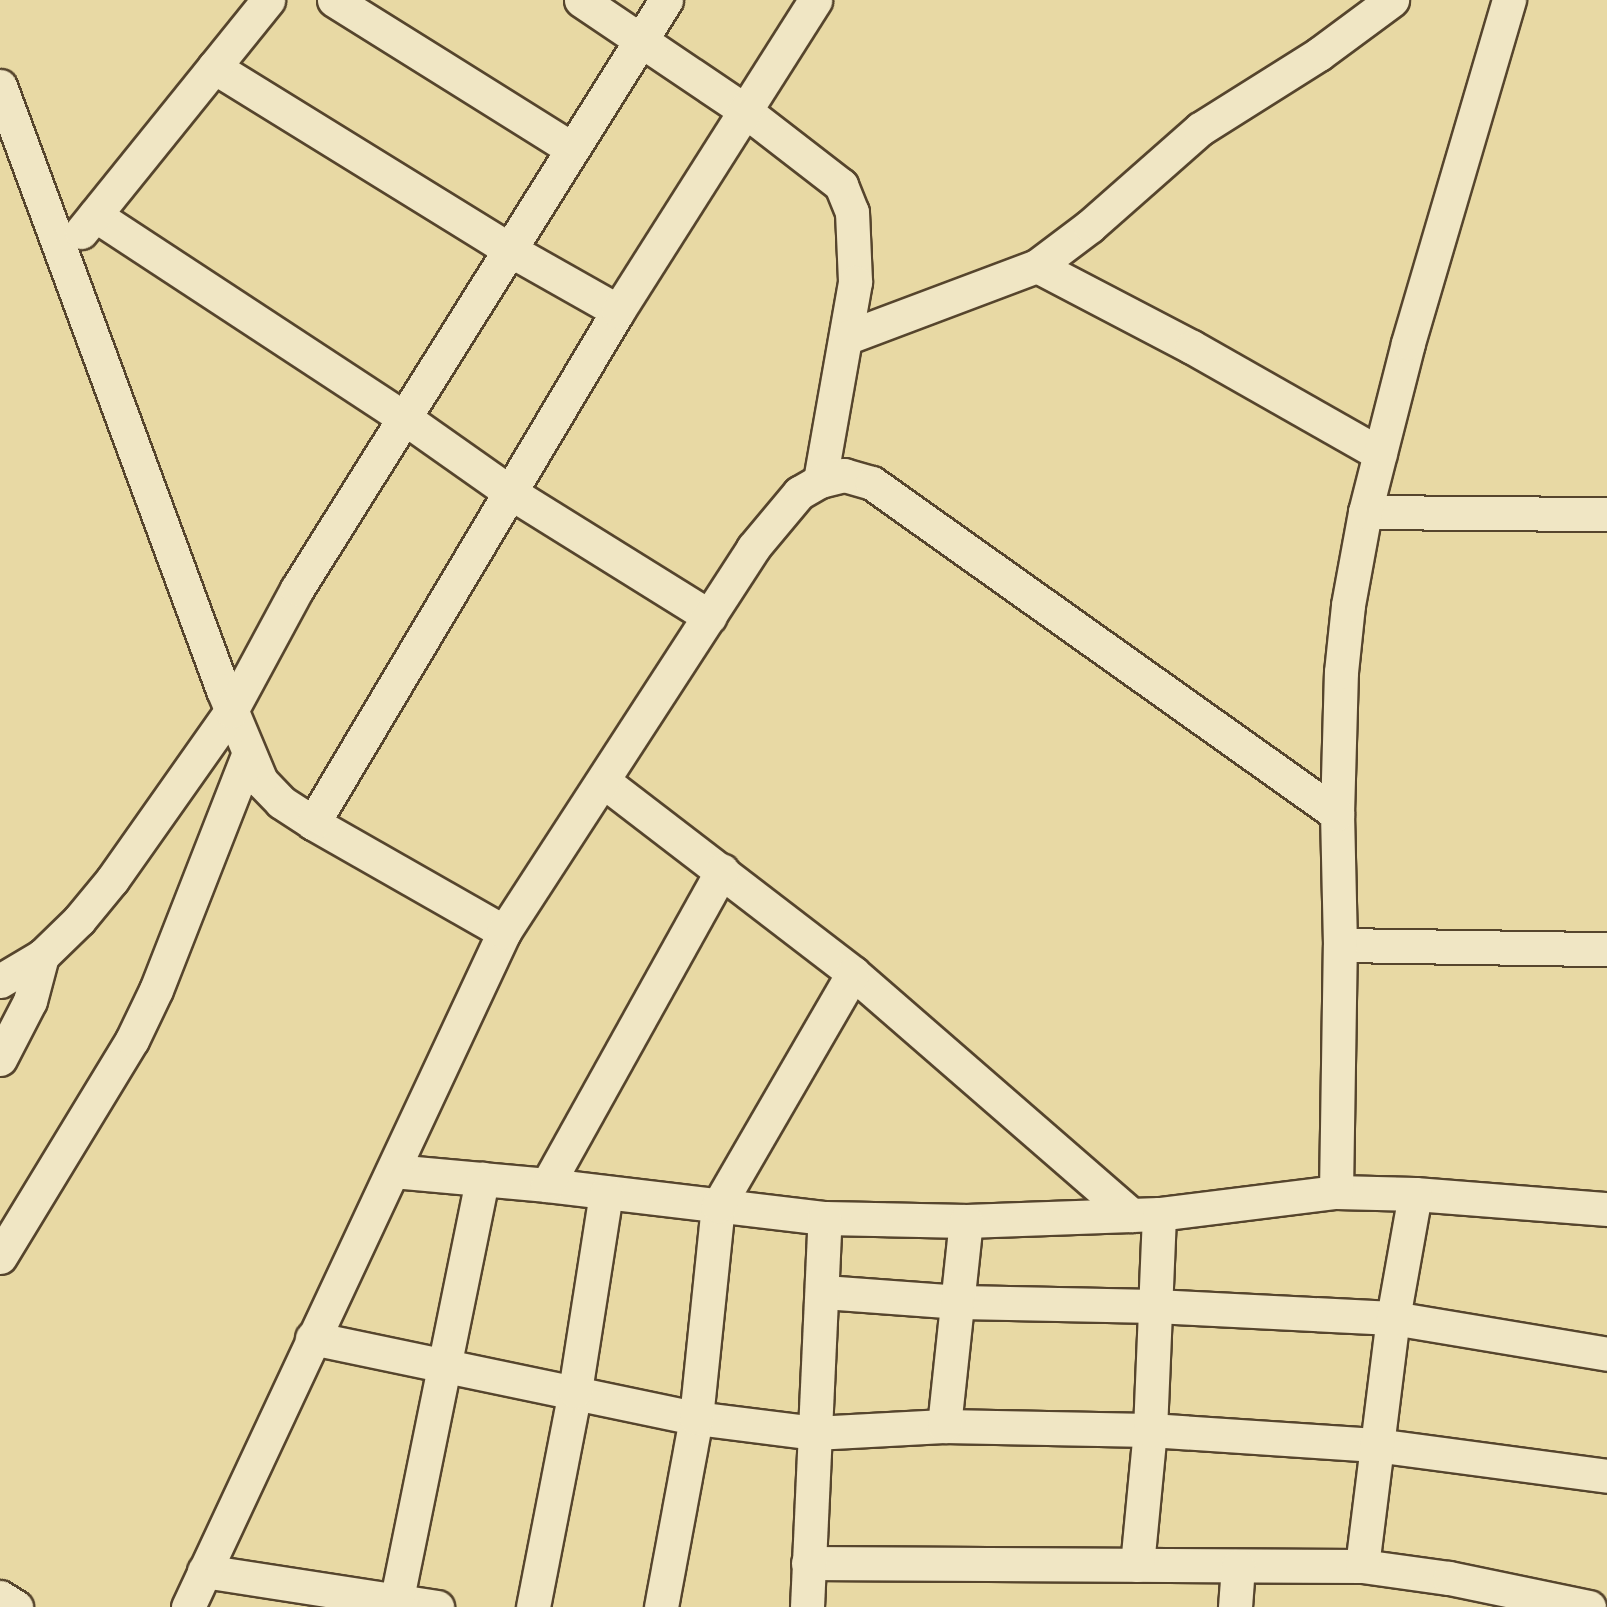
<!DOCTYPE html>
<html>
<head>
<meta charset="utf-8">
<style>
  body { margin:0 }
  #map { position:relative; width:1607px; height:1607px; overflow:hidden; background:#e8d9a4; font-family:"IM FELL English",serif }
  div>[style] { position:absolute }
  .roads { filter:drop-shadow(2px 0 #56452d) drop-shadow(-2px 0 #56452d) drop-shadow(0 2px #56452d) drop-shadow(0 -2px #56452d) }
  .minor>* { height:33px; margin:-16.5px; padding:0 16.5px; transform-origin:16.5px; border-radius:16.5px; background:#f0e6c4 }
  span { translate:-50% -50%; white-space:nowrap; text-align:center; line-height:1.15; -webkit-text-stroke:4.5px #f0e6c4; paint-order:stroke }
</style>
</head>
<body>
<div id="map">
  <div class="roads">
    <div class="minor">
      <i style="left:334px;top:0;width:281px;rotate:32deg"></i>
      <i style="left:581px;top:0;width:197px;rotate:34deg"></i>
      <i style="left:744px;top:110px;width:123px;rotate:37.7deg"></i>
      <i style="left:841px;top:185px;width:29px;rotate:68deg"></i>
      <i style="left:852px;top:212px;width:70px;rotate:87.5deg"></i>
      <i style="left:855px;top:282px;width:202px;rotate:100deg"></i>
      <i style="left:214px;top:67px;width:348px;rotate:31.7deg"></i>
      <i style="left:510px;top:250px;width:124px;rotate:29.5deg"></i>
      <i style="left:0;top:86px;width:644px;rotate:69.74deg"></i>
      <i style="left:223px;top:690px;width:99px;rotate:67.3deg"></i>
      <i style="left:261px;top:781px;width:29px;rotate:46deg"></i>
      <i style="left:281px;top:802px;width:38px;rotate:33deg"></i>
      <i style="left:313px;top:823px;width:220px;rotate:29.7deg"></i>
      <i style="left:95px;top:215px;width:372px;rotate:33.3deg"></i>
      <i style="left:406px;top:419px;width:128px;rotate:35.2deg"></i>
      <i style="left:511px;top:493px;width:234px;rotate:31.9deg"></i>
      <i style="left:81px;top:232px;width:298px;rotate:-51.1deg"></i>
      <i style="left:1037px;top:266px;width:175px;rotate:27.6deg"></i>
      <i style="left:1192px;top:347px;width:216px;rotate:29.6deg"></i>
      <i style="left:848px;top:337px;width:202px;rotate:-20.6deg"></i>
      <i style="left:1037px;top:266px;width:66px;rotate:-37deg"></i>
      <i style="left:1090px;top:226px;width:147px;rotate:-41.4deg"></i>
      <i style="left:1200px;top:129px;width:141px;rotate:-32.2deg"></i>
      <i style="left:1319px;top:54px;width:91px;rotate:-36.5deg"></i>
      <i style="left:1365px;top:512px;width:242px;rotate:0.5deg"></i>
      <i style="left:603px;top:781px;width:315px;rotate:37.5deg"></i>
      <i style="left:853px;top:973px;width:369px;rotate:41deg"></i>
      <i style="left:313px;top:823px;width:596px;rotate:-59.22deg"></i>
      <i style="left:618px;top:311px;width:368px;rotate:-57.6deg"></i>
      <i style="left:1340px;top:945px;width:267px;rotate:0.9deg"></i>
      <i style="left:0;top:981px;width:49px;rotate:-30.8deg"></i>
      <i style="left:42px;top:956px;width:52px;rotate:-44.2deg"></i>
      <i style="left:79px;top:920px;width:52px;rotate:-50.5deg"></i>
      <i style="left:112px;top:880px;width:207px;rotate:-54.8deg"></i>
      <i style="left:231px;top:711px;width:139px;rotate:-61.6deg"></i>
      <i style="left:297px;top:589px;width:695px;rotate:-57.93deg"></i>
      <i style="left:0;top:1059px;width:65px;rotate:-62.7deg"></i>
      <i style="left:30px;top:1001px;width:47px;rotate:-75.1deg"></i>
      <i style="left:393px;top:1171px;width:155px;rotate:5.2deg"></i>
      <i style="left:547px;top:1185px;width:280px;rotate:6.8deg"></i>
      <i style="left:825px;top:1218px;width:141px;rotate:1.2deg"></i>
      <i style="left:966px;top:1221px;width:193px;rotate:-2.1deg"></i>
      <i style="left:1159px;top:1214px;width:178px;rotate:-7.1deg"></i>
      <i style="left:1336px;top:1192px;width:79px;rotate:1.5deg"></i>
      <i style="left:1415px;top:1194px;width:193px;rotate:4.5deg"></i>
      <i style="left:547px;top:1185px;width:360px;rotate:-60.9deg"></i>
      <i style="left:1336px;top:1192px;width:247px;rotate:-89.1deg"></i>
      <i style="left:1340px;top:945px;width:131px;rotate:-91.3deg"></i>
      <i style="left:1337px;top:814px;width:142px;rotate:-88.4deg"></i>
      <i style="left:1341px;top:672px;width:67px;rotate:-84deg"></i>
      <i style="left:1348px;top:605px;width:95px;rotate:-79.6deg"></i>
      <i style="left:1365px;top:512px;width:174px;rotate:-75.7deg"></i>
      <i style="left:1408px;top:343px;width:358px;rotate:-73.6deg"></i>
      <i style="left:0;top:1257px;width:254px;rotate:-58.7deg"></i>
      <i style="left:132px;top:1040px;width:55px;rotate:-64.4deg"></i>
      <i style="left:156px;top:990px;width:252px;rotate:-68.6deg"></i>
      <i style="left:824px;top:1292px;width:136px;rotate:4.2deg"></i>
      <i style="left:960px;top:1302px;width:195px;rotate:1.2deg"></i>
      <i style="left:1155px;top:1306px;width:238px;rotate:2.9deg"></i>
      <i style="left:1393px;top:1318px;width:217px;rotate:9.5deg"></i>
      <i style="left:312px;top:1338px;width:392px;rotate:11.8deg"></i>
      <i style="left:696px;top:1418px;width:119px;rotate:7.2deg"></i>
      <i style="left:814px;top:1433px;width:130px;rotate:-3.1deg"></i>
      <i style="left:944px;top:1426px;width:206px;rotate:1.1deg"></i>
      <i style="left:1150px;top:1430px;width:226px;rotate:3.8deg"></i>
      <i style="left:1376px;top:1445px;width:233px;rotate:7.6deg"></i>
      <i style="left:944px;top:1426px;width:206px;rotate:-83.9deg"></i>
      <i style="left:808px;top:1563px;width:554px;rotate:0.31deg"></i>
      <i style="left:1362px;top:1566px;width:88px;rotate:7.9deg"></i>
      <i style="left:1449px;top:1578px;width:143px;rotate:11.7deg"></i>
      <i style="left:1137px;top:1565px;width:136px;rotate:-84.5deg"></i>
      <i style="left:1150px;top:1430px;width:216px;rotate:-87.6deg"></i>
      <i style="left:1362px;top:1566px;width:250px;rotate:-82.9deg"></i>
      <i style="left:1393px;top:1318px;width:126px;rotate:-79.9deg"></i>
      <i style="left:204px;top:1571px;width:236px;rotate:8.8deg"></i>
      <i style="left:0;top:1597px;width:19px;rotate:32deg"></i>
      <i style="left:397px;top:1598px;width:428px;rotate:-78.5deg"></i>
      <i style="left:188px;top:1607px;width:745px;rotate:-64.91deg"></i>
      <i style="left:504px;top:932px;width:458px;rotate:-57deg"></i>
      <i style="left:753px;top:548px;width:72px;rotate:-50.1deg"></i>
      <i style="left:799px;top:493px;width:24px;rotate:-30deg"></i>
      <i style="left:820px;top:481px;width:25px;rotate:-14deg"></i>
      <i style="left:844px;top:475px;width:29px;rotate:16deg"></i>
      <i style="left:872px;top:483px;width:571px;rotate:35.44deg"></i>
      <i style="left:533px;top:1607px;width:220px;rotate:-79deg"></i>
      <i style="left:575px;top:1391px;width:201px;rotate:-81.1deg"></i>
      <i style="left:661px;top:1607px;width:192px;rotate:-79.5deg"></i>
      <i style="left:696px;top:1418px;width:213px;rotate:-84.1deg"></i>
      <i style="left:718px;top:1206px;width:269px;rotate:-59.9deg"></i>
      <i style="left:807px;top:1607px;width:389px;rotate:-87.4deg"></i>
      <i style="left:1235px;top:1607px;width:41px;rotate:-85.8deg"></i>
    </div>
  </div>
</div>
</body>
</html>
